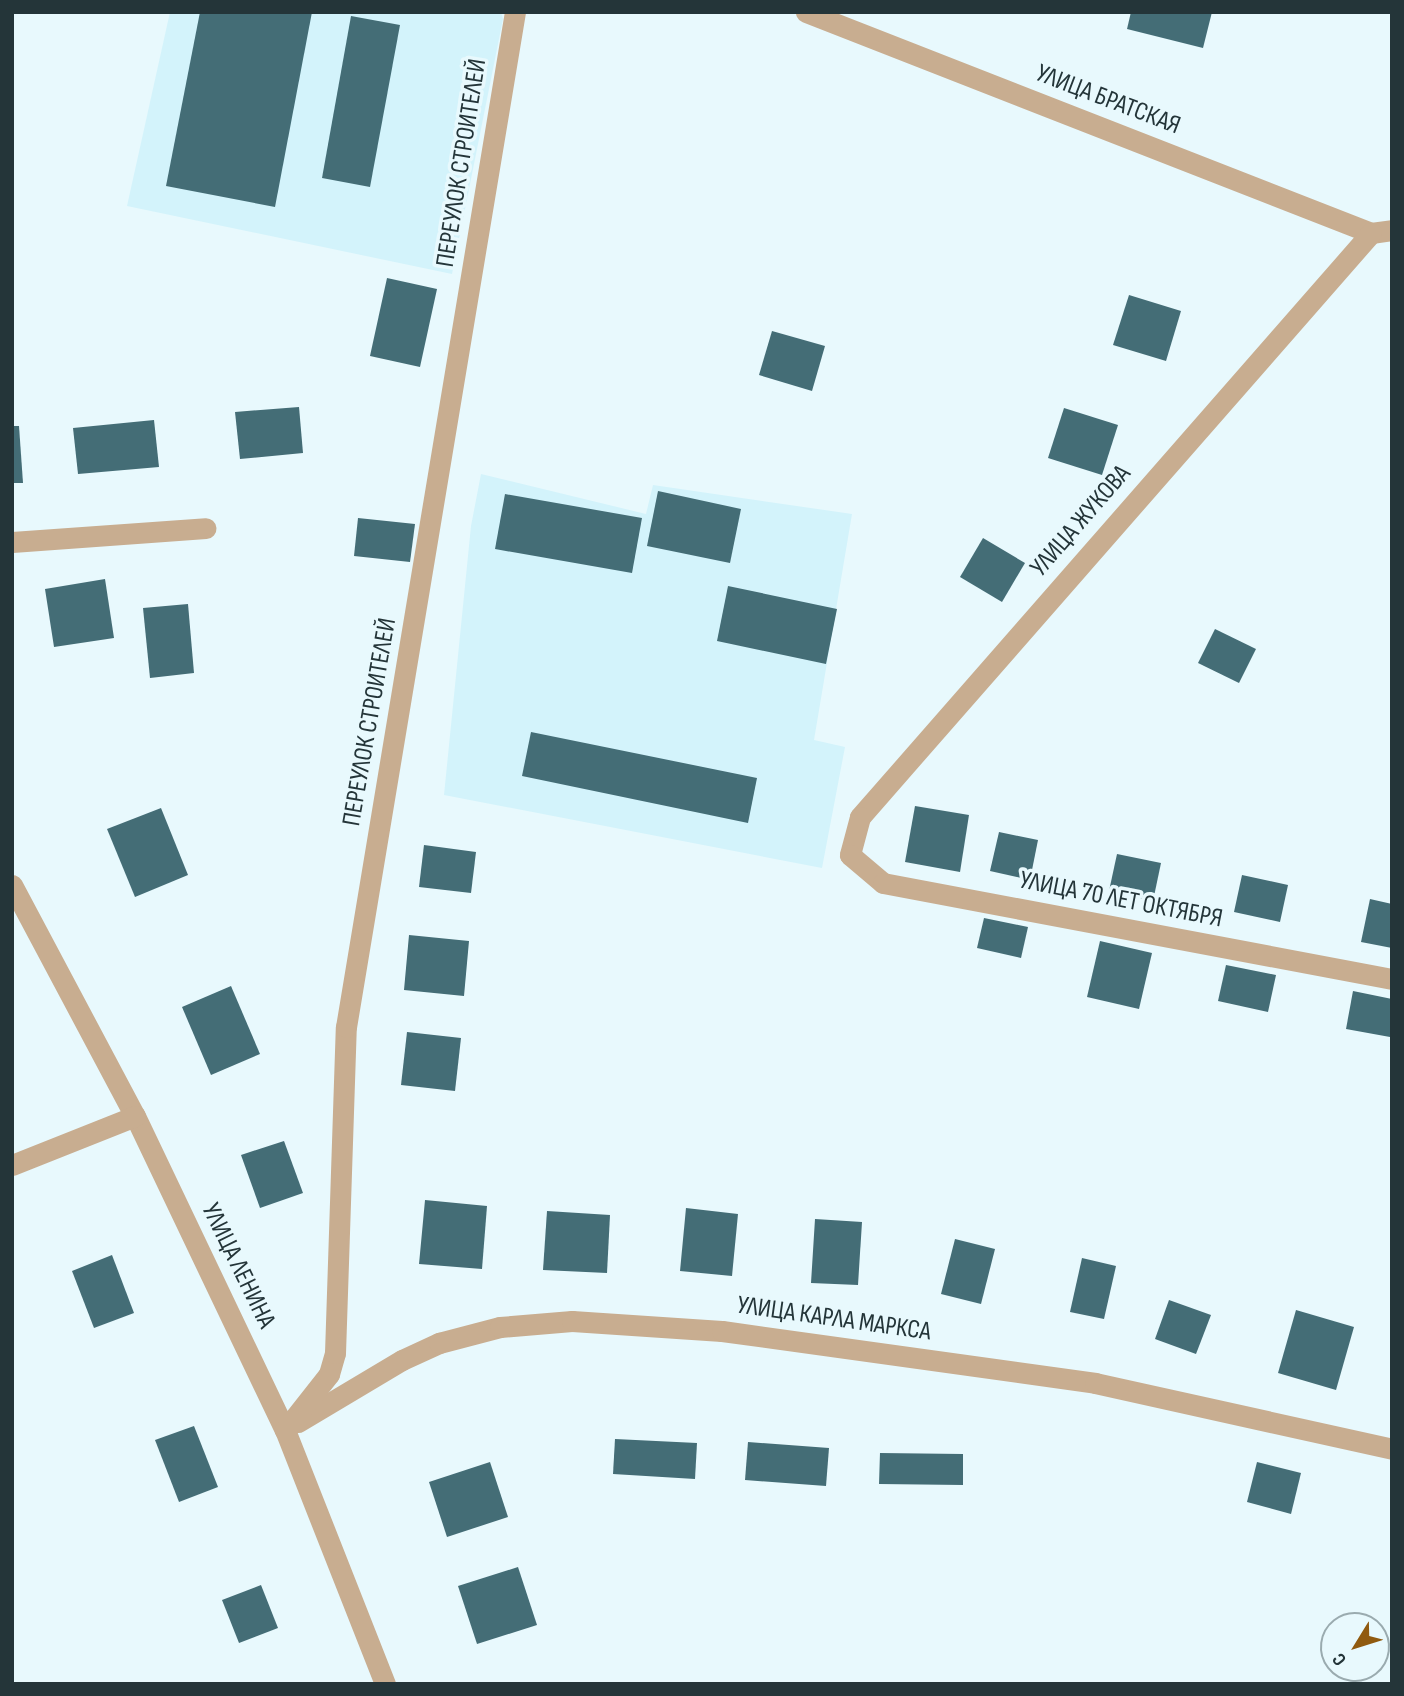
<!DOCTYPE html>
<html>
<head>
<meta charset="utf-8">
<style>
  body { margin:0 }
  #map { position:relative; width:1404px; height:1696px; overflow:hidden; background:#e8f9fd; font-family:"Sofia Sans Condensed",sans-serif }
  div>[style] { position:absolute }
  .built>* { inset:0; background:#d3f3fb }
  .building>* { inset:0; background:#446d76 }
  .street>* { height:21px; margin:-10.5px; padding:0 10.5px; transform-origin:10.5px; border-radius:10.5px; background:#c8ad90 }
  span { translate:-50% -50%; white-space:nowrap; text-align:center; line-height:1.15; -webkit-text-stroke:7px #e8f9fd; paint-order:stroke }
  .street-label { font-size:26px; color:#243539 }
  .frame { position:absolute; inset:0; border:14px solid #243539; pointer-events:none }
  .north { position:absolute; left:1320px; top:1612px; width:70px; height:70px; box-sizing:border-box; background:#e8f9fd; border:2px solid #9aabaf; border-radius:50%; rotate:232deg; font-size:19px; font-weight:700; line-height:28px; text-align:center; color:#243539 }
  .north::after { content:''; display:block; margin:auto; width:24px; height:32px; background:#905a0f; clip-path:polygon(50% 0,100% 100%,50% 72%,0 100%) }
</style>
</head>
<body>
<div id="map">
  <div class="built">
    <i style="clip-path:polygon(170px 12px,501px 12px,503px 19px,452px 274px,127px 206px)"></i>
    <i style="clip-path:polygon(481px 474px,646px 514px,653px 485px,852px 514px,814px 740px,845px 747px,822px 868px,444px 795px,471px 526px)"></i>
  </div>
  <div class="building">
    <i style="clip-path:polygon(200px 12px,312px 12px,275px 207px,166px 186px)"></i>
    <i style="clip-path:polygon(1131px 12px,1212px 12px,1203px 48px,1127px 29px)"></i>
    <i style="clip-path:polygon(351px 16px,400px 25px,370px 187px,322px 178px)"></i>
    <i style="clip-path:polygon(387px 278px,437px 289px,420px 367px,370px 356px)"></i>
    <i style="clip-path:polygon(1129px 295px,1181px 311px,1166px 361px,1113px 345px)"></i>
    <i style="clip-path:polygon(772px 331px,825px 346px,812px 391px,759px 375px)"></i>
    <i style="clip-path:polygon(299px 407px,303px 453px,240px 459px,235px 412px)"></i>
    <i style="clip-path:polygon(1064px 408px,1118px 425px,1102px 475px,1048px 458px)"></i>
    <i style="clip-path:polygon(154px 420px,159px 467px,78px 474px,73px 428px)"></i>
    <i style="clip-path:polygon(12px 426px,19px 426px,23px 483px,12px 483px)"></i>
    <i style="clip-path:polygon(658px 491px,741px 509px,730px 563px,647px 546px)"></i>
    <i style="clip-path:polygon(505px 494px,642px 518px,632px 573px,495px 549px)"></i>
    <i style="clip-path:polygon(358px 518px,415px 524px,410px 562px,354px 556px)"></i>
    <i style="clip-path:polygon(983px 538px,1025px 563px,1002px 602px,960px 577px)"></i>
    <i style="clip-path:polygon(105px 579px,114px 638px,54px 647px,45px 589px)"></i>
    <i style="clip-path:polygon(728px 586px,837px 609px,826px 664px,717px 641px)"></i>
    <i style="clip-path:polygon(188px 604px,194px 673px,150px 678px,143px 608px)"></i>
    <i style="clip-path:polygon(1215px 629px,1256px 649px,1239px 683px,1198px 663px)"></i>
    <i style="clip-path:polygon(531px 732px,757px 778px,748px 823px,522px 776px)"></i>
    <i style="clip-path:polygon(915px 806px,969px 815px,960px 872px,905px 862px)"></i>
    <i style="clip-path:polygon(161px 808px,188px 875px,135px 897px,107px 829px)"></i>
    <i style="clip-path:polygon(999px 832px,1038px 840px,1030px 880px,990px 871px)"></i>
    <i style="clip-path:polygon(424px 845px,476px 852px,471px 893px,419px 887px)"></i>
    <i style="clip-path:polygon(1117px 854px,1161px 863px,1153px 901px,1109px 891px)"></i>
    <i style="clip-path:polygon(1242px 875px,1288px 885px,1280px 922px,1234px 912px)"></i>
    <i style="clip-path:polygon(1370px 899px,1392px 904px,1392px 948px,1361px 942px)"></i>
    <i style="clip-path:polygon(984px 918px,1028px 927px,1021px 958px,977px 948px)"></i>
    <i style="clip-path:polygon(409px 935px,469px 941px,464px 996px,404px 990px)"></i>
    <i style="clip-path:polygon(1100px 941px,1152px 953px,1139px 1009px,1087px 997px)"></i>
    <i style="clip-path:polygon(1226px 965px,1276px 975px,1268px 1012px,1218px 1001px)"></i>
    <i style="clip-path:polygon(231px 986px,260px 1054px,211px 1075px,182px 1007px)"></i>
    <i style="clip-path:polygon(1353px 991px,1392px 999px,1390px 1037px,1346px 1029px)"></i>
    <i style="clip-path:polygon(407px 1032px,461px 1038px,455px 1091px,401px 1085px)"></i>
    <i style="clip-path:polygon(284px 1141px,303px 1193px,260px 1208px,241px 1155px)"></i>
    <i style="clip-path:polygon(425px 1200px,487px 1206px,482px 1269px,419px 1264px)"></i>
    <i style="clip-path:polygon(686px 1208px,738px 1214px,732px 1276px,680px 1271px)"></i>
    <i style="clip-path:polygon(547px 1211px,610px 1215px,607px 1273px,543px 1270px)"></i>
    <i style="clip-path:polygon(815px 1219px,862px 1222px,858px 1285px,811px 1283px)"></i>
    <i style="clip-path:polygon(955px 1239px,995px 1249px,981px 1304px,941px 1294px)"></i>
    <i style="clip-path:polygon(112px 1255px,134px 1313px,94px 1328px,72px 1271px)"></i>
    <i style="clip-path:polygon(1082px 1258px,1116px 1266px,1104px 1319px,1070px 1312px)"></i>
    <i style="clip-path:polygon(1169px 1300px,1211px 1315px,1196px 1354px,1155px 1339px)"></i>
    <i style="clip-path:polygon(1296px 1310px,1354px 1327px,1336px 1390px,1278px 1373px)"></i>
    <i style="clip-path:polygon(194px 1426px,218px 1487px,179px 1502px,155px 1440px)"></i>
    <i style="clip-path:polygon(615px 1439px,697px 1443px,695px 1479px,613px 1474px)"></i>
    <i style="clip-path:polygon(748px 1442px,829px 1448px,826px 1486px,745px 1480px)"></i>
    <i style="clip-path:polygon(880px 1453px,963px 1454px,963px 1485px,879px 1484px)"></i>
    <i style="clip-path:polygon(490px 1462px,508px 1517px,447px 1537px,429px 1482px)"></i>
    <i style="clip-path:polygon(1257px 1462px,1301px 1473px,1291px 1514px,1247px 1502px)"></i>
    <i style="clip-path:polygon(518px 1567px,537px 1625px,477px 1644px,458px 1586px)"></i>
    <i style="clip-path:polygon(261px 1585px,278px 1628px,239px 1643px,222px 1600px)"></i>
  </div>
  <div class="street">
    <i style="left:806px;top:12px;width:607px;rotate:21.36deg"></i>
    <i style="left:1371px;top:233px;width:21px;rotate:-8deg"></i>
    <i style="left:1371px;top:233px;width:776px;rotate:131.19deg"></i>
    <i style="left:860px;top:817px;width:39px;rotate:105deg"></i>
    <i style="left:850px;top:855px;width:43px;rotate:40.3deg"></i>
    <i style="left:883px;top:883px;width:518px;rotate:10.68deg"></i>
    <i style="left:12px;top:542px;width:194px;rotate:-4.1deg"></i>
    <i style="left:12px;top:885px;width:262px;rotate:62deg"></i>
    <i style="left:135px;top:1116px;width:348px;rotate:64.5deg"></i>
    <i style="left:285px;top:1430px;width:273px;rotate:68.5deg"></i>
    <i style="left:12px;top:1165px;width:132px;rotate:-21.7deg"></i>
    <i style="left:298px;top:1422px;width:121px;rotate:-30.8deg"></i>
    <i style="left:402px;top:1360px;width:41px;rotate:-24.7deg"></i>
    <i style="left:439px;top:1343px;width:63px;rotate:-14.7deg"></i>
    <i style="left:500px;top:1327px;width:72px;rotate:-4.8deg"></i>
    <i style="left:572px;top:1321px;width:150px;rotate:3.8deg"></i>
    <i style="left:722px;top:1331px;width:377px;rotate:7.9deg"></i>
    <i style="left:1095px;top:1383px;width:304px;rotate:12.5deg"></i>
    <i style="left:285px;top:1430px;width:71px;rotate:-51.8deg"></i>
    <i style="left:329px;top:1374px;width:22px;rotate:-74deg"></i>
    <i style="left:335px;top:1353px;width:326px;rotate:-88.1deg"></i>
    <i style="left:346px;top:1027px;width:1029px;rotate:-80.55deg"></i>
  </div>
  <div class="street-label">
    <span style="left:1108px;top:100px;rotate:21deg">УЛИЦА БРАТСКАЯ</span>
    <span style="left:462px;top:163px;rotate:-81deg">ПЕРЕУЛОК СТРОИТЕЛЕЙ</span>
    <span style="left:1081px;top:521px;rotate:-49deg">УЛИЦА ЖУКОВА</span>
    <span style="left:370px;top:722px;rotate:-80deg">ПЕРЕУЛОК СТРОИТЕЛЕЙ</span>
    <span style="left:1121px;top:900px;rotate:11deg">УЛИЦА 70 ЛЕТ ОКТЯБРЯ</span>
    <span style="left:238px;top:1266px;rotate:64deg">УЛИЦА ЛЕНИНА</span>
    <span style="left:834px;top:1319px;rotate:8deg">УЛИЦА КАРЛА МАРКСА</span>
  </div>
  <div class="frame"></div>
  <div class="north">С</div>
</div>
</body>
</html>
